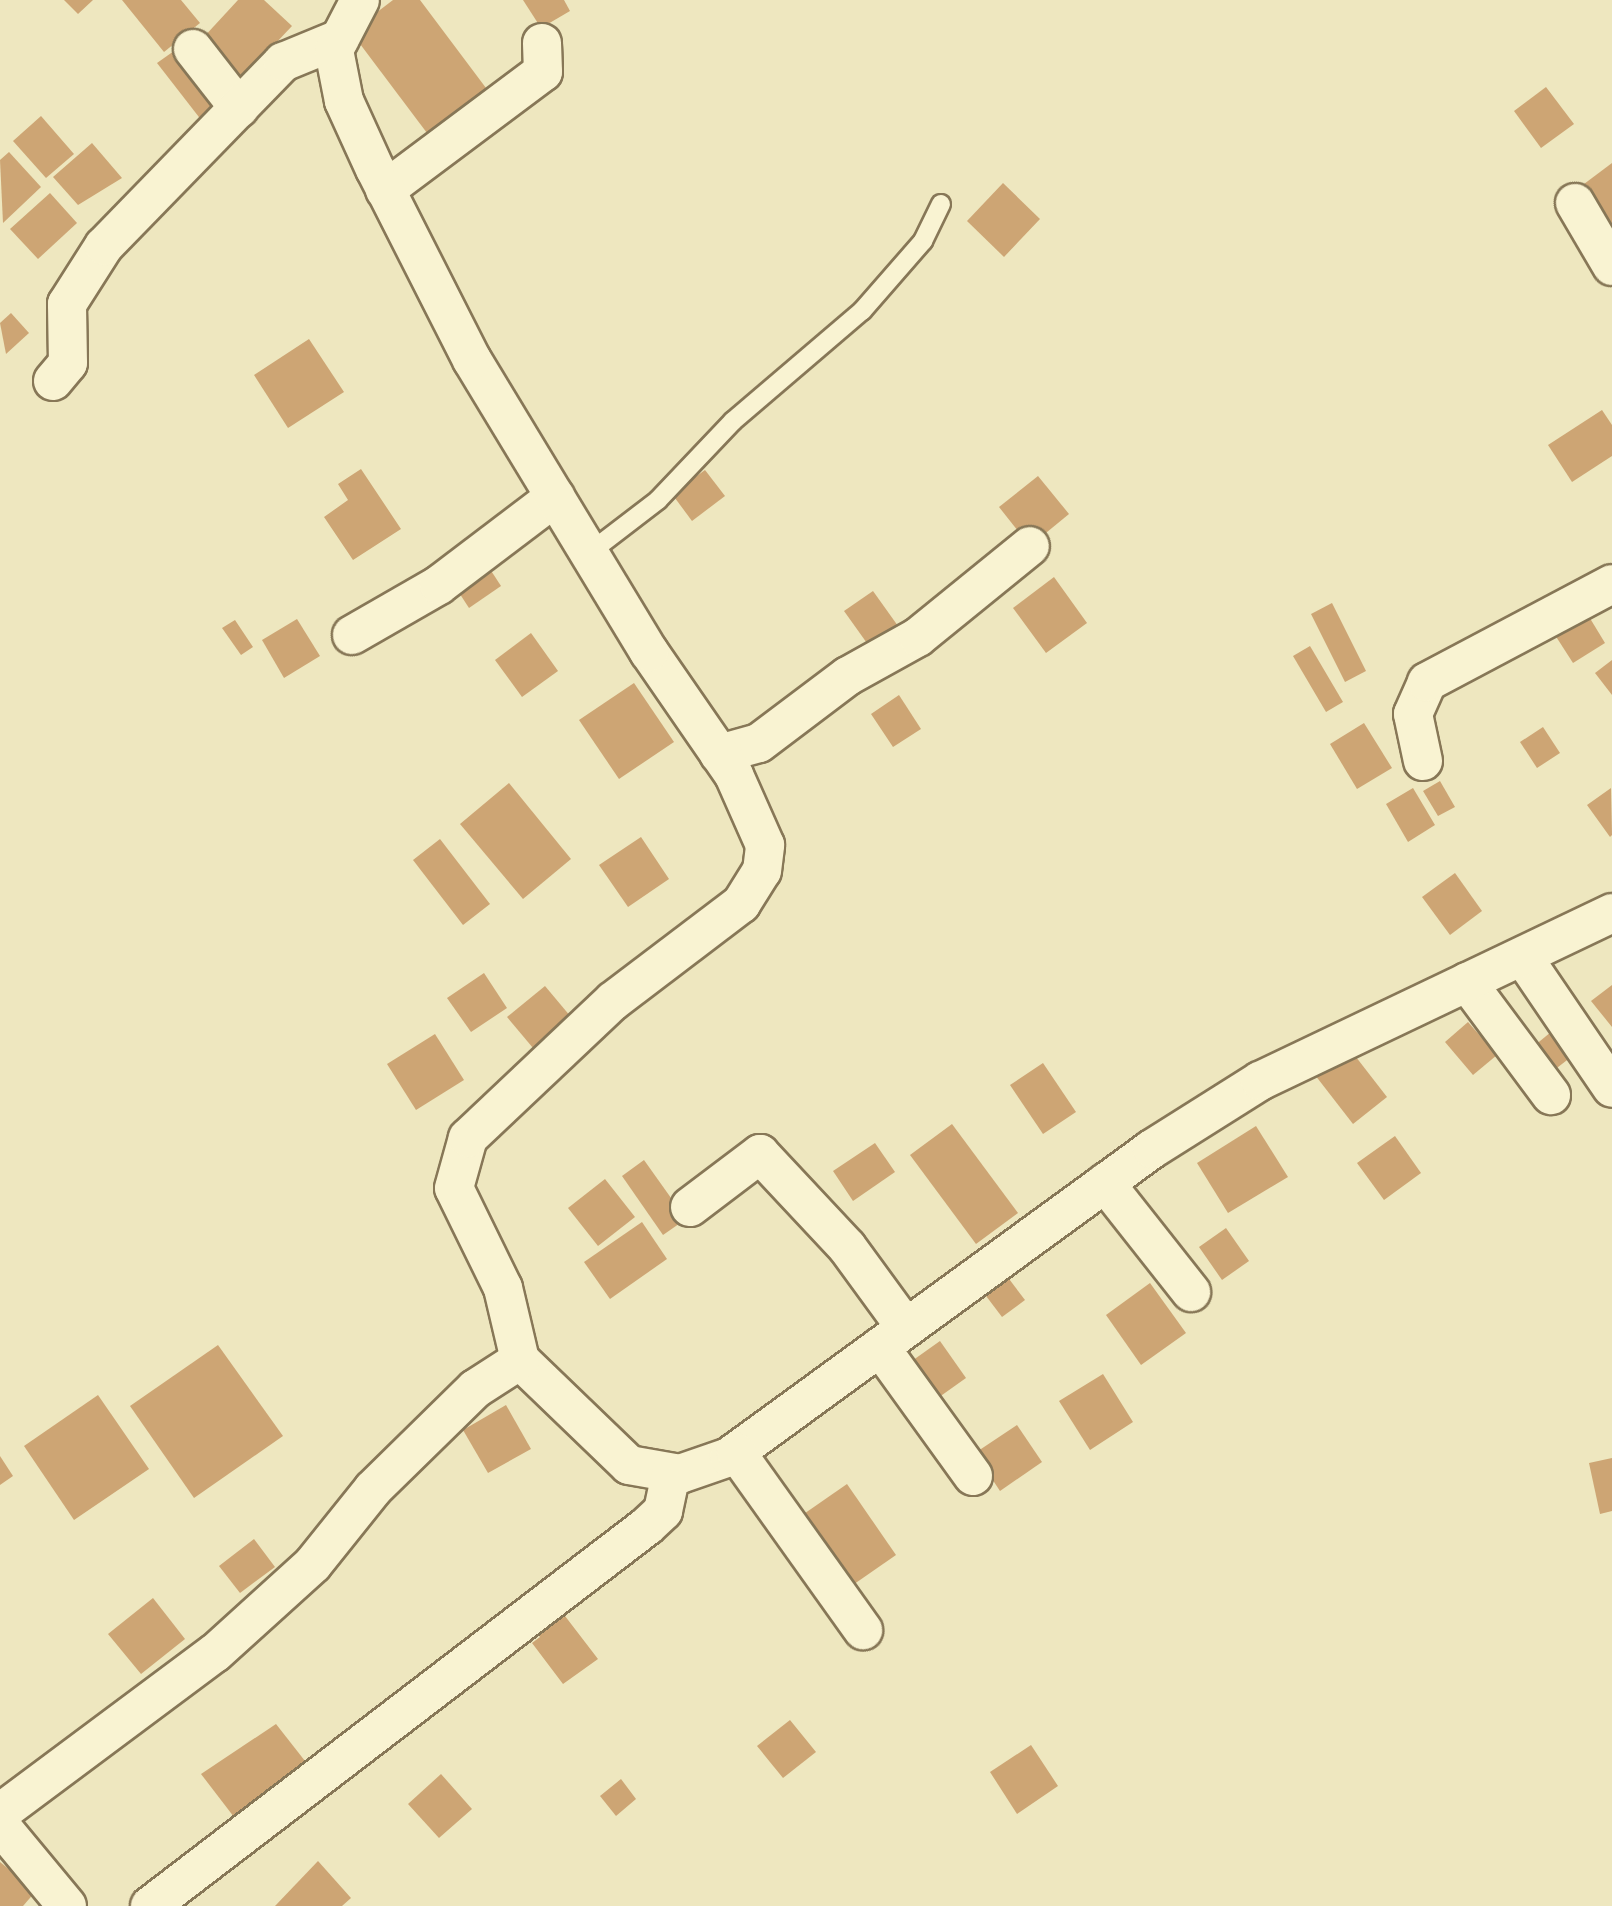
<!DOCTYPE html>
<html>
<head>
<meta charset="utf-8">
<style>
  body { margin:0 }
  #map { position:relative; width:1612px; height:1906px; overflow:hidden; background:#eee7bf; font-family:"Libre Baskerville",serif }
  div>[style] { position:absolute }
  .building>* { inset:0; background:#cda574 }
  .roads { filter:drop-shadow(2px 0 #877757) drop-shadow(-2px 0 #877757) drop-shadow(0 2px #877757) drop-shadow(0 -2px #877757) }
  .lane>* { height:18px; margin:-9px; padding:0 9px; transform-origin:9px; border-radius:9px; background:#f9f3d2 }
  .street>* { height:38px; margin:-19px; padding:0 19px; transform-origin:19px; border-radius:19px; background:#f9f3d2 }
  span { translate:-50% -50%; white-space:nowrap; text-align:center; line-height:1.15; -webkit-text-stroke:6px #f5f0ce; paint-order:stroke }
</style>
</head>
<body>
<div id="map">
  <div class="building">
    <i style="clip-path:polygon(64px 0,93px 0,78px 14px)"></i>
    <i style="clip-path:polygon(122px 0,181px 0,200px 23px,164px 52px)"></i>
    <i style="clip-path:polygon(238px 0,264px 0,292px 26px,243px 78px,202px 39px)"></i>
    <i style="clip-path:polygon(393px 0,420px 0,489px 92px,430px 137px,351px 32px)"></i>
    <i style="clip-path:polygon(523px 0,564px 0,570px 11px,541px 28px)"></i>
    <i style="clip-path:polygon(174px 51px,223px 104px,202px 121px,157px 63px)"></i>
    <i style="clip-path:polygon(1546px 87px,1574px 124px,1541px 148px,1514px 111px)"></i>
    <i style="clip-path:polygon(41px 116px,74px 154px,46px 178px,13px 141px)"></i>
    <i style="clip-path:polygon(92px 143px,122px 178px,78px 205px,53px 177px)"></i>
    <i style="clip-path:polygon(9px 152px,41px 187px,3px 223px,0 160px)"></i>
    <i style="clip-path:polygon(1612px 163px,1612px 239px,1576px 190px)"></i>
    <i style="clip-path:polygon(1003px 183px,1040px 219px,1004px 257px,967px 221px)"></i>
    <i style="clip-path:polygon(50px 193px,77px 223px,38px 259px,10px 229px)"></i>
    <i style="clip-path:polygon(11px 313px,29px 333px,6px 354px,0 323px)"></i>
    <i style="clip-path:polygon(309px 339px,344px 392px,288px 428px,254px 375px)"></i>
    <i style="clip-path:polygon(1602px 410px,1612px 425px,1612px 456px,1572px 482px,1548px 445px)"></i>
    <i style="clip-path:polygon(361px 469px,401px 529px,353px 560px,324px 517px,348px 500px,338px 484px)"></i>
    <i style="clip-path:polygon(705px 470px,725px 496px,692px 521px,672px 494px)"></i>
    <i style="clip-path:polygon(1038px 476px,1069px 514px,1030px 546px,999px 507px)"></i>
    <i style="clip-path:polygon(486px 563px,501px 586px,469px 608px,454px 585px)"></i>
    <i style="clip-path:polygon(1054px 577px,1087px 623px,1046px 653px,1013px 608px)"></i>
    <i style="clip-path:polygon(873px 591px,898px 626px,869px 646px,844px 611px)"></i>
    <i style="clip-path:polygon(1332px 603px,1366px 671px,1345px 682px,1311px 614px)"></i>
    <i style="clip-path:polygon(1588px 615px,1605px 643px,1573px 663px,1555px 635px)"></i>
    <i style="clip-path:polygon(297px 619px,320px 656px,284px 678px,262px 640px)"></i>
    <i style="clip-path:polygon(235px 620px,253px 647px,241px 655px,222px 628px)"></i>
    <i style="clip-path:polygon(531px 633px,558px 671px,522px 697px,495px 660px)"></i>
    <i style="clip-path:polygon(1310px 646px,1343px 702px,1326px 712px,1293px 656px)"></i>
    <i style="clip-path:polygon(1612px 660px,1612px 695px,1595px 673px)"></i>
    <i style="clip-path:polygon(634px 683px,674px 742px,619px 779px,579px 720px)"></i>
    <i style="clip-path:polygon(899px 695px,921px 729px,893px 747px,871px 714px)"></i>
    <i style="clip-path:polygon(1364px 723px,1392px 768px,1357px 789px,1330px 744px)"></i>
    <i style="clip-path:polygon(1543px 727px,1560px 753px,1537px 768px,1520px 742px)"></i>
    <i style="clip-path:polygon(1440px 781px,1455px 807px,1438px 816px,1423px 791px)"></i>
    <i style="clip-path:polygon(509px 783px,571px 859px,523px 899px,460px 824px)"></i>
    <i style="clip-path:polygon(1413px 788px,1435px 825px,1408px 842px,1386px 804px)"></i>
    <i style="clip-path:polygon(1611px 788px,1612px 835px,1610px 837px,1587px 805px)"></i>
    <i style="clip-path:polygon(641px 837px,669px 879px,628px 907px,599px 865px)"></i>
    <i style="clip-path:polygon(440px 839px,490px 904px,463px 925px,413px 860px)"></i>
    <i style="clip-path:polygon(1455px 873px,1482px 911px,1450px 935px,1422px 897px)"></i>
    <i style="clip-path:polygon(484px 973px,507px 1008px,471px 1032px,447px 998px)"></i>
    <i style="clip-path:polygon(1612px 985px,1612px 1027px,1591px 1001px)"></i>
    <i style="clip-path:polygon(545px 986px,571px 1017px,533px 1048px,507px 1017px)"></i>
    <i style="clip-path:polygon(1468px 1022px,1497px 1055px,1473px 1075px,1445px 1042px)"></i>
    <i style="clip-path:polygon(1551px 1032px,1571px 1057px,1553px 1071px,1534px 1046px)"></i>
    <i style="clip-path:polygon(435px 1034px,464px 1080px,416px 1110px,387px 1064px)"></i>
    <i style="clip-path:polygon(1349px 1048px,1387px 1097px,1353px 1124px,1315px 1075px)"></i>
    <i style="clip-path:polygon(1043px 1063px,1076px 1112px,1043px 1134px,1010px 1085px)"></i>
    <i style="clip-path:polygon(952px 1124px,1018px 1213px,976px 1244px,910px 1155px)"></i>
    <i style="clip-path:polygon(1256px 1126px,1288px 1177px,1228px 1213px,1197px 1163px)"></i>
    <i style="clip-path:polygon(1395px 1136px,1421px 1173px,1384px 1200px,1357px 1163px)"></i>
    <i style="clip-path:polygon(875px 1143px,895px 1172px,853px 1201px,833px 1171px)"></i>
    <i style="clip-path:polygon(644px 1160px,686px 1219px,663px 1235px,622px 1176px)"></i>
    <i style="clip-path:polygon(605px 1179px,635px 1217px,598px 1246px,568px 1208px)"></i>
    <i style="clip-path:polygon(642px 1222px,667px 1259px,610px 1299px,584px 1262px)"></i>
    <i style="clip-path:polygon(1226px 1228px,1249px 1261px,1222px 1280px,1199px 1247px)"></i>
    <i style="clip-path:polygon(1003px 1271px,1025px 1300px,1002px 1317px,980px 1288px)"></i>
    <i style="clip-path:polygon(1150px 1283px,1186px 1333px,1141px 1365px,1106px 1315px)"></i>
    <i style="clip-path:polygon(940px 1341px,966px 1378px,928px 1405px,902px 1368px)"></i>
    <i style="clip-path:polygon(218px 1345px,283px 1436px,194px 1498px,130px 1406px)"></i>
    <i style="clip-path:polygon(1103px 1374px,1133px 1422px,1090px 1450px,1059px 1401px)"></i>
    <i style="clip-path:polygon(98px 1395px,149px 1469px,74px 1520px,24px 1446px)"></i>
    <i style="clip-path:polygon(506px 1405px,531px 1449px,488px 1473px,463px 1430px)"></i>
    <i style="clip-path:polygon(1017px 1425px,1042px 1462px,1000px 1491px,975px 1453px)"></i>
    <i style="clip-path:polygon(0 1456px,13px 1476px,0 1485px)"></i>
    <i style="clip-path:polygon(1612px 1458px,1612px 1511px,1600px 1514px,1589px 1463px)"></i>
    <i style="clip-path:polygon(847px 1484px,896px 1555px,847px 1589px,798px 1518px)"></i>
    <i style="clip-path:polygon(254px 1539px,275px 1567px,240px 1593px,219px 1566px)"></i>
    <i style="clip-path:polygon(153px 1598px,185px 1639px,141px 1674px,108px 1634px)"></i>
    <i style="clip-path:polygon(548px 1608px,558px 1621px,565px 1616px,598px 1659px,563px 1684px,532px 1643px,540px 1637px,529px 1622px)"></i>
    <i style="clip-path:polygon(790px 1720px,816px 1752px,783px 1778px,757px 1746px)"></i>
    <i style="clip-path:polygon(276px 1724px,305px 1761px,234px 1817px,201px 1774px)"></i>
    <i style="clip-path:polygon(1031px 1745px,1058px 1786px,1017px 1814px,990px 1772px)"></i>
    <i style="clip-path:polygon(441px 1774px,472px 1809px,439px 1838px,408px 1804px)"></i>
    <i style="clip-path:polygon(621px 1779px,636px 1799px,616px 1816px,600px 1796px)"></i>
    <i style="clip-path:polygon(318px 1861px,351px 1898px,342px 1906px,275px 1906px)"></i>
    <i style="clip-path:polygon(0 1862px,36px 1891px,23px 1906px,0 1906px)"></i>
  </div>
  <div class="roads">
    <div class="lane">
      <i style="left:589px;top:553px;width:87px;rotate:-37.5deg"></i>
      <i style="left:658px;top:500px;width:109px;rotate:-46.5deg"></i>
      <i style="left:733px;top:421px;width:170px;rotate:-40.5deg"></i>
      <i style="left:862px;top:311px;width:93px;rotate:-48.9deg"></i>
      <i style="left:923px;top:241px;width:41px;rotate:-64.1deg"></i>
    </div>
    <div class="street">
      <i style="left:193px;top:49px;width:75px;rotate:52.1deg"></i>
      <i style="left:385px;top:190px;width:197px;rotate:-36.8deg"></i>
      <i style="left:543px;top:72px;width:29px;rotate:-92deg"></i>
      <i style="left:1575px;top:203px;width:73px;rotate:59.6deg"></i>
      <i style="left:53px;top:381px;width:23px;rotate:-50deg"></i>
      <i style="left:68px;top:363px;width:59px;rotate:-91deg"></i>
      <i style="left:67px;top:304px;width:69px;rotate:-57.5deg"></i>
      <i style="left:104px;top:246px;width:257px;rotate:-45.8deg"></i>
      <i style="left:283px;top:62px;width:61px;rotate:-22.3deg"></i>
      <i style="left:352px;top:635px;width:100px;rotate:-29.9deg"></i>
      <i style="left:439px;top:585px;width:146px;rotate:-37.2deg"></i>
      <i style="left:719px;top:754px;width:41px;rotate:-15.4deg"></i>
      <i style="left:759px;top:743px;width:111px;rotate:-37deg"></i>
      <i style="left:848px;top:676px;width:80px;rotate:-29.1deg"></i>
      <i style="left:918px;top:637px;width:144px;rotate:-39.1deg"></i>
      <i style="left:1423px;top:761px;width:48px;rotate:-102deg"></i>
      <i style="left:1413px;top:714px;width:35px;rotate:-66deg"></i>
      <i style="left:1427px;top:682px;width:209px;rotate:-27.9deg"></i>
      <i style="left:1523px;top:957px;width:158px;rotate:55.8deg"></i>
      <i style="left:1467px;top:982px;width:141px;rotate:53.4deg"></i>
      <i style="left:1105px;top:1183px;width:139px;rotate:51.7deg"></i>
      <i style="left:690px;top:1207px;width:88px;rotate:-37.1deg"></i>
      <i style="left:760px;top:1154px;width:127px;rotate:46.9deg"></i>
      <i style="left:847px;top:1247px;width:100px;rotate:53.9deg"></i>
      <i style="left:880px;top:1347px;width:159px;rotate:54.2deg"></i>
      <i style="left:520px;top:1360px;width:151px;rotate:43.9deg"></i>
      <i style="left:629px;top:1465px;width:52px;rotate:10deg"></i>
      <i style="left:680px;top:1474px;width:52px;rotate:-19.1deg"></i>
      <i style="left:729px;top:1457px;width:523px;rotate:-36.06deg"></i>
      <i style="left:1152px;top:1149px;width:128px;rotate:-32.2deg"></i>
      <i style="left:1260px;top:1081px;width:390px;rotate:-25.5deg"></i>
      <i style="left:736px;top:1452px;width:219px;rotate:54.5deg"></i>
      <i style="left:0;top:1813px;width:268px;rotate:-36.7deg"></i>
      <i style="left:215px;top:1653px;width:132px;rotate:-42.2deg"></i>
      <i style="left:313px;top:1564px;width:96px;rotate:-51.3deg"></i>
      <i style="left:373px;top:1489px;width:143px;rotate:-44.4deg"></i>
      <i style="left:475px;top:1389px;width:54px;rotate:-32.8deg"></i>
      <i style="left:520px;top:1360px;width:74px;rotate:-103.3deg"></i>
      <i style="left:503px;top:1288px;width:111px;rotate:-116.1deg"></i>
      <i style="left:454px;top:1188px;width:52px;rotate:-74.4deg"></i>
      <i style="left:468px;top:1138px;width:199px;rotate:-43.4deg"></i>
      <i style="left:613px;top:1001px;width:161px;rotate:-37.2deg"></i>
      <i style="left:741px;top:904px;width:39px;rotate:-58deg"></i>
      <i style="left:762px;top:871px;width:26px;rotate:-83deg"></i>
      <i style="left:765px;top:845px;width:77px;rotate:-113.9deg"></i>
      <i style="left:734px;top:775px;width:150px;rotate:-124.6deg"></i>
      <i style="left:649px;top:652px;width:341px;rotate:-121.2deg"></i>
      <i style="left:472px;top:360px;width:214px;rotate:-116.9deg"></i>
      <i style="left:375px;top:169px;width:75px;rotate:-114.5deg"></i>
      <i style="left:344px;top:101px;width:52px;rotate:-101.1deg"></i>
      <i style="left:334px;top:50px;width:56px;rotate:-62.5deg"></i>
      <i style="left:0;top:1825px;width:105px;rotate:50.4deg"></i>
      <i style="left:150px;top:1906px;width:626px;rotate:-37.4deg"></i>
      <i style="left:647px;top:1526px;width:22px;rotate:-43deg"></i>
      <i style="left:663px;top:1511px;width:38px;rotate:-78deg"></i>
    </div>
  </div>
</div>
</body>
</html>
